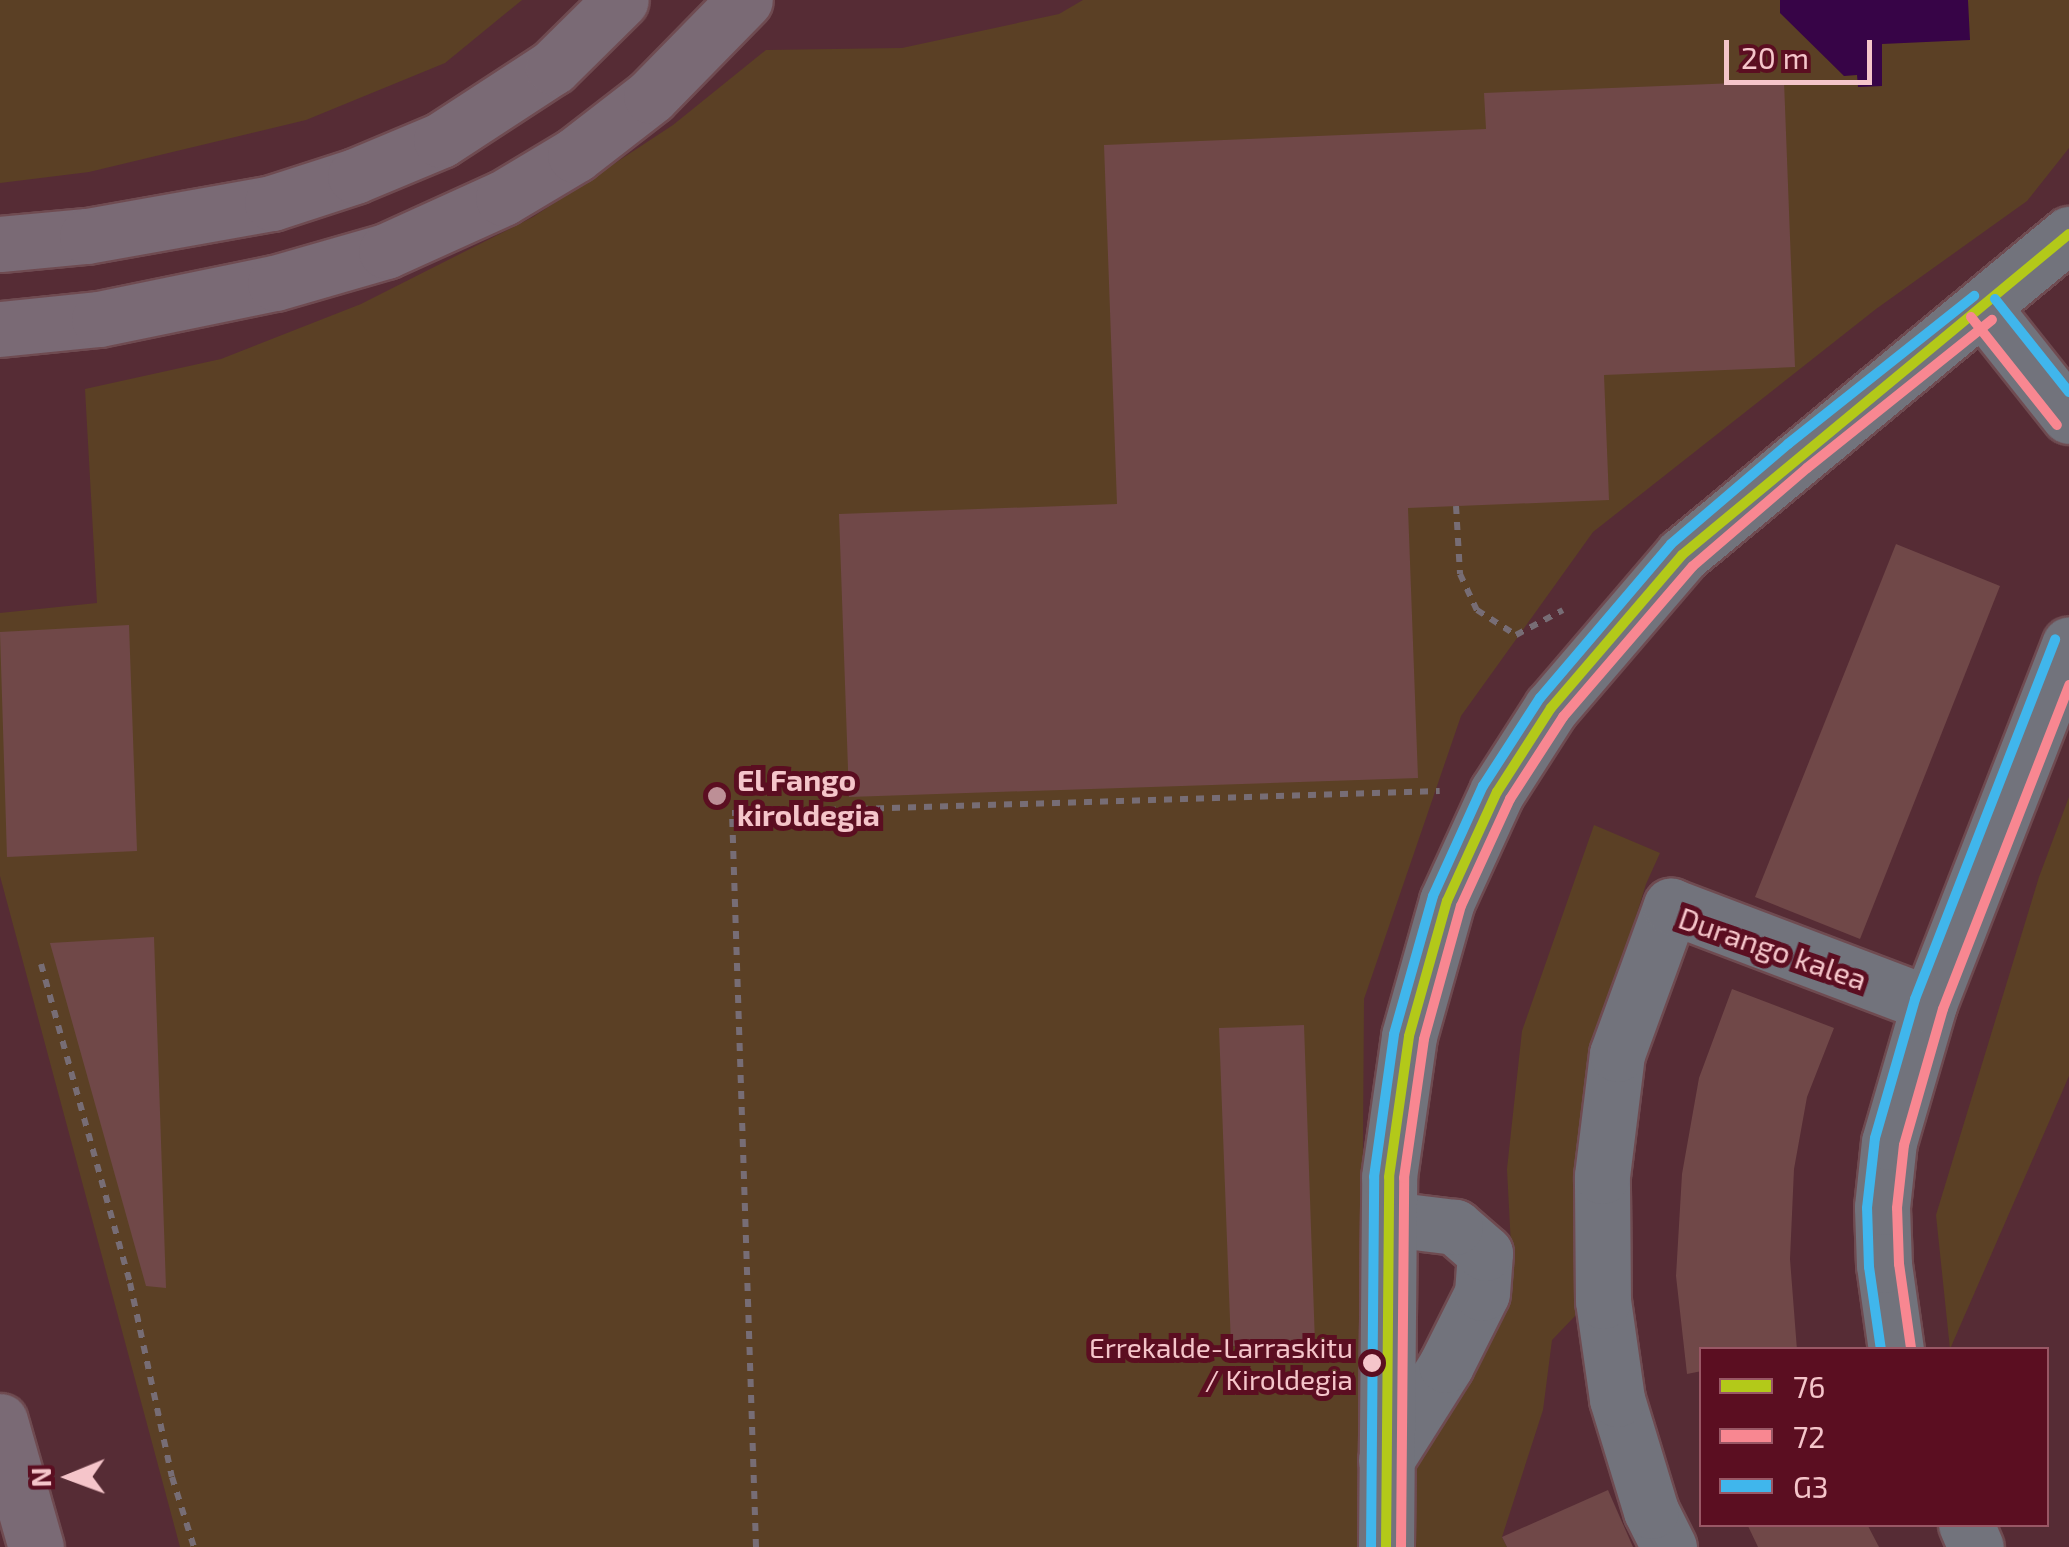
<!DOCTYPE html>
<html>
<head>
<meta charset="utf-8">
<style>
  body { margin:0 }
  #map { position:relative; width:2069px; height:1547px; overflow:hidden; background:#562c35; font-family:"Exo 2",sans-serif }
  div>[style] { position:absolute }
  .green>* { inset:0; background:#5b4025 }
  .water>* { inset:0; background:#370447 }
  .building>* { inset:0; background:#704848 }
  .path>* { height:6px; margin-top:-3px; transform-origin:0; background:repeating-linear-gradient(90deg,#776d75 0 8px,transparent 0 16px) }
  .roads { filter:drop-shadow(2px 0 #6f4b51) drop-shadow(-2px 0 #6f4b51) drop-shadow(0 2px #6f4b51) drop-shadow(0 -2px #6f4b51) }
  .minor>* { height:55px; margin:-27.5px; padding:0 27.5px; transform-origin:27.5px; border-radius:27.5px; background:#72737c }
  .highway>* { height:55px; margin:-27.5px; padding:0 27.5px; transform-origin:27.5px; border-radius:27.5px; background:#7a6a75 }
  .bus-1>* { height:10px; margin:-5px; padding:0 5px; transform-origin:5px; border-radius:5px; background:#b3c919 }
  .bus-2>* { height:10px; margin:-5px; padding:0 5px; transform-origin:5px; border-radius:5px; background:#f88791 }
  .bus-3>* { height:10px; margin:-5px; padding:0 5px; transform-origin:5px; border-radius:5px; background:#40b6ec }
  .dots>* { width:28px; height:28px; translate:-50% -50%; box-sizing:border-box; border:5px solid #5b0e21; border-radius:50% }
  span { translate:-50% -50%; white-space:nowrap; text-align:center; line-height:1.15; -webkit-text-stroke:10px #5b0e21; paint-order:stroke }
  .bus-label { font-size:28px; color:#f5c5ca }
  .right { translate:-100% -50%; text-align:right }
  .poi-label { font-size:30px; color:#f5c5ca; font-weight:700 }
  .left { translate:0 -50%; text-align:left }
  .street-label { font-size:30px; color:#f5c5ca }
  .legend { position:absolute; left:1699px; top:1347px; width:350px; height:180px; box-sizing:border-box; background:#5b0e21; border:2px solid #995765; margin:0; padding:12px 18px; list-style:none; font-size:30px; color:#f5c5ca }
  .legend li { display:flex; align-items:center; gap:20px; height:50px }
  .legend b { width:50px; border:2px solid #995765 }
  .north { position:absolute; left:20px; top:1427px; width:100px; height:100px; -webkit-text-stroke:8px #5b0e21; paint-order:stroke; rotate:269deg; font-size:28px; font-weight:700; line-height:40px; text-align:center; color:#f5c5ca }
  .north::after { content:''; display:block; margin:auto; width:35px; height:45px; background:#f5c5ca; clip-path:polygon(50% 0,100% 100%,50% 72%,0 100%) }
  .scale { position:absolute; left:1724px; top:40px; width:148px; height:45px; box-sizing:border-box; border:5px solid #f5c5ca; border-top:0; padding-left:12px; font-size:30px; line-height:35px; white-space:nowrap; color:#f5c5ca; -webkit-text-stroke:8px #5b0e21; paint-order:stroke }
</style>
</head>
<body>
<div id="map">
  <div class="green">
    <i style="clip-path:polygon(0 0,522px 0,445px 63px,306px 120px,89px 172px,0 183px)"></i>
    <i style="clip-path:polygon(1083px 0,2069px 0,2069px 148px,2027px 201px,1876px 309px,1593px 532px,1461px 716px,1364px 999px,1360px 1547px,180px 1547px,0 876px,0 613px,97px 603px,85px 389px,221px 359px,361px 304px,533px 217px,673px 125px,766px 50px,902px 48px,1059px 14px)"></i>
    <i style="clip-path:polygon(2069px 797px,2069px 1076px,1950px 1349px,1936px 1215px,2039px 877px)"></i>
    <i style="clip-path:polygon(1594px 825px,1660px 853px,1646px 884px,1596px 1046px,1577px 1195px,1575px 1316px,1552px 1340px,1543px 1410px,1502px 1537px,1507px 1547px,1412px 1547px,1411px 1467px,1450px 1402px,1512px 1265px,1507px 1169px,1522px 1031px)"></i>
  </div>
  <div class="water">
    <i style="clip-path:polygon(1780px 0,1968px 0,1970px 40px,1882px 44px,1882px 86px,1858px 87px,1857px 75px,1844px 76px,1780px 13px)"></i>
  </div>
  <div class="building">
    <i style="clip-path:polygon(1784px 81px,1795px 367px,1604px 375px,1609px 500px,1408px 508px,1418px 778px,849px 797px,839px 514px,1117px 504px,1104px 145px,1486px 129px,1484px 93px)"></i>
    <i style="clip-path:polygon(1896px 544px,2000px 586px,1860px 939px,1755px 897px)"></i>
    <i style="clip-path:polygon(129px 625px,137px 851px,7px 857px,0 632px)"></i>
    <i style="clip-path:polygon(154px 937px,166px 1288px,146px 1286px,50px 943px)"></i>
    <i style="clip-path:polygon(1732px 989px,1834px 1028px,1807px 1097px,1794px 1169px,1790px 1259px,1797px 1350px,1702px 1350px,1702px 1371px,1687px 1374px,1676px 1276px,1682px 1174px,1699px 1078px)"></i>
    <i style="clip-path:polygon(1304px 1025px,1315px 1344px,1231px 1346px,1219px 1028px)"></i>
    <i style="clip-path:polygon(1608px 1490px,1633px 1547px,1507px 1547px,1502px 1537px)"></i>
    <i style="clip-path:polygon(1747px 1524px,1867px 1524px,1879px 1547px,1758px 1547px)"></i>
  </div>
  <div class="path">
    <i style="left:1456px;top:506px;width:68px;rotate:86.6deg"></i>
    <i style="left:1460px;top:574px;width:40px;rotate:65deg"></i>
    <i style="left:1477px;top:610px;width:46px;rotate:32.7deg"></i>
    <i style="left:1516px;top:635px;width:53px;rotate:-28deg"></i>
    <i style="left:41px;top:964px;width:331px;rotate:74.4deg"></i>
    <i style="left:130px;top:1283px;width:198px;rotate:77.8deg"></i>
    <i style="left:172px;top:1477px;width:73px;rotate:72.6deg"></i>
    <i style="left:756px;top:1547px;width:734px;rotate:-91.87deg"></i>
    <i style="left:732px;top:813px;width:708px;rotate:-1.78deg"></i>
  </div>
  <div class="roads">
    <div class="minor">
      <i style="left:1983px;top:308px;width:138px;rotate:51.5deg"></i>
      <i style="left:1896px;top:1350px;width:86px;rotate:-98deg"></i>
      <i style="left:1884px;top:1265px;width:58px;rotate:-92deg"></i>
      <i style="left:1882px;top:1207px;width:65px;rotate:-83.9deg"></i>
      <i style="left:1889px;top:1142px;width:144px;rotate:-73.8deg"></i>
      <i style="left:1929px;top:1004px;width:386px;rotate:-68.7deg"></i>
      <i style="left:1386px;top:1460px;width:112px;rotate:-57.7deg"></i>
      <i style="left:1446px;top:1365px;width:80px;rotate:-63.4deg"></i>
      <i style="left:1482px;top:1293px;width:40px;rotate:-85.7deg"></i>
      <i style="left:1485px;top:1253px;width:40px;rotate:-139deg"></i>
      <i style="left:1455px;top:1227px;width:66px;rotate:-173.1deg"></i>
      <i style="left:1966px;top:1524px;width:25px;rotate:67deg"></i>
      <i style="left:1386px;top:1547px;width:370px;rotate:-89.5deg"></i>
      <i style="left:1389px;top:1177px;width:142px;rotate:-81.9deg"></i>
      <i style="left:1409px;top:1036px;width:140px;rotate:-74.3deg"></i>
      <i style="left:1447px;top:901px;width:120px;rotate:-65.4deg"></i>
      <i style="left:1497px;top:792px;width:100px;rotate:-57.3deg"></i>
      <i style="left:1551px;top:708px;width:201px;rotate:-49.4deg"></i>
      <i style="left:1682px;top:555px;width:503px;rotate:-39.67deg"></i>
      <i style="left:1669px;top:1547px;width:40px;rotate:-116.6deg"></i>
      <i style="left:1651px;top:1511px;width:117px;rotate:-106.9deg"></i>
      <i style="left:1617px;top:1399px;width:99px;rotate:-98.1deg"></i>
      <i style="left:1603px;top:1301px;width:125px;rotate:-90.5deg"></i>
      <i style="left:1602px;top:1176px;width:123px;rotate:-83deg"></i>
      <i style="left:1617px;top:1054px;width:158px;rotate:-70deg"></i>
      <i style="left:1671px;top:906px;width:276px;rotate:20.8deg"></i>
    </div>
    <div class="highway">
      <i style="left:0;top:244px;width:87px;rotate:-5.3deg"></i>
      <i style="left:87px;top:236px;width:188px;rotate:-10.1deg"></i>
      <i style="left:272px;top:203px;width:87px;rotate:-18deg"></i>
      <i style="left:355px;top:176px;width:93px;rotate:-22.7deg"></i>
      <i style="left:441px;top:140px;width:134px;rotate:-33.1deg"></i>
      <i style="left:553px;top:67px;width:95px;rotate:-44.6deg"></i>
      <i style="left:0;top:329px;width:100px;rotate:-5.8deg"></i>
      <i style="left:99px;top:319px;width:180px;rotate:-11.6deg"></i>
      <i style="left:275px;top:283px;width:116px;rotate:-16.1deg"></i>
      <i style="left:386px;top:251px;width:128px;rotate:-24.4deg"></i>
      <i style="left:503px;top:198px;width:84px;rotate:-30.8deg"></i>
      <i style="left:575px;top:155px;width:96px;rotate:-37.8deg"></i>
      <i style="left:651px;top:96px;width:134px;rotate:-45.6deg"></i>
      <i style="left:0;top:1421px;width:131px;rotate:74.1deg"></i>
    </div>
  </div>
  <div class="bus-1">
    <i style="left:1386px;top:1547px;width:370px;rotate:-89.5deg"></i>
    <i style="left:1389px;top:1177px;width:142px;rotate:-81.9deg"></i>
    <i style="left:1409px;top:1036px;width:140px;rotate:-74.3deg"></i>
    <i style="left:1447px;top:901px;width:120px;rotate:-65.4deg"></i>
    <i style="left:1497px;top:792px;width:100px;rotate:-57.3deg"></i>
    <i style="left:1551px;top:708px;width:201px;rotate:-49.4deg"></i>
    <i style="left:1682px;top:555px;width:503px;rotate:-39.67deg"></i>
  </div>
  <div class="bus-2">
    <i style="left:1971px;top:317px;width:138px;rotate:51.5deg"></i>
    <i style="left:1911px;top:1348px;width:85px;rotate:-98.1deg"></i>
    <i style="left:1899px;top:1264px;width:56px;rotate:-92deg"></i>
    <i style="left:1897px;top:1208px;width:63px;rotate:-83.7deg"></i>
    <i style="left:1904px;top:1145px;width:141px;rotate:-74deg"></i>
    <i style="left:1943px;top:1009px;width:348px;rotate:-68.7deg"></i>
    <i style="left:1401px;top:1547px;width:369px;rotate:-89.5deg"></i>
    <i style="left:1404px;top:1178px;width:140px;rotate:-81.8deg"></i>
    <i style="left:1424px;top:1039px;width:138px;rotate:-74.5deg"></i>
    <i style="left:1461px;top:906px;width:118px;rotate:-65.4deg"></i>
    <i style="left:1510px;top:799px;width:98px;rotate:-57.1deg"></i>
    <i style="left:1563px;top:717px;width:199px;rotate:-49.3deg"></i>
    <i style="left:1693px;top:566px;width:150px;rotate:-40.7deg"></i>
    <i style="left:1807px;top:468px;width:237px;rotate:-38.7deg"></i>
  </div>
  <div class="bus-3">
    <i style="left:1995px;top:299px;width:119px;rotate:51.5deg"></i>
    <i style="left:1881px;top:1350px;width:84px;rotate:-98.2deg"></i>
    <i style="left:1869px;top:1267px;width:59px;rotate:-91.9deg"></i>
    <i style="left:1867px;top:1208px;width:70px;rotate:-83.5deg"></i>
    <i style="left:1875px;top:1138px;width:145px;rotate:-73.9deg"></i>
    <i style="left:1915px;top:999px;width:386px;rotate:-68.7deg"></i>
    <i style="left:1371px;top:1547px;width:370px;rotate:-89.5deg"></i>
    <i style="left:1374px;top:1177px;width:144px;rotate:-82deg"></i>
    <i style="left:1394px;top:1034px;width:143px;rotate:-74.2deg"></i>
    <i style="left:1433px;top:896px;width:121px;rotate:-65.6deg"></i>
    <i style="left:1483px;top:786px;width:105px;rotate:-57.1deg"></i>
    <i style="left:1540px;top:698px;width:202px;rotate:-49.6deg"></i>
    <i style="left:1671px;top:544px;width:154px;rotate:-40.5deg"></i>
    <i style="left:1788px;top:444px;width:238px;rotate:-38.5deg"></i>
  </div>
  <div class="dots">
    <i style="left:717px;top:796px;background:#bd8f96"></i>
    <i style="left:1372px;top:1363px;background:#f5c5ca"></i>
  </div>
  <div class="bus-label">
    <span class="right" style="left:1353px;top:1363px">Errekalde-Larraskitu<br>/ Kiroldegia</span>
  </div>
  <div class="poi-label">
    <span class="left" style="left:737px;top:796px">El Fango<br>kiroldegia</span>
  </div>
  <div class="street-label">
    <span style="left:1773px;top:948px;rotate:19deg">Durango kalea</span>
  </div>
  <ul class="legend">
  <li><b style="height:12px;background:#b3c919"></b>76</li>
  <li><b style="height:12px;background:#f88791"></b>72</li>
  <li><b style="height:12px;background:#40b6ec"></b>G3</li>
  </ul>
  <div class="north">N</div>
  <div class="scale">20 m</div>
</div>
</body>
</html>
